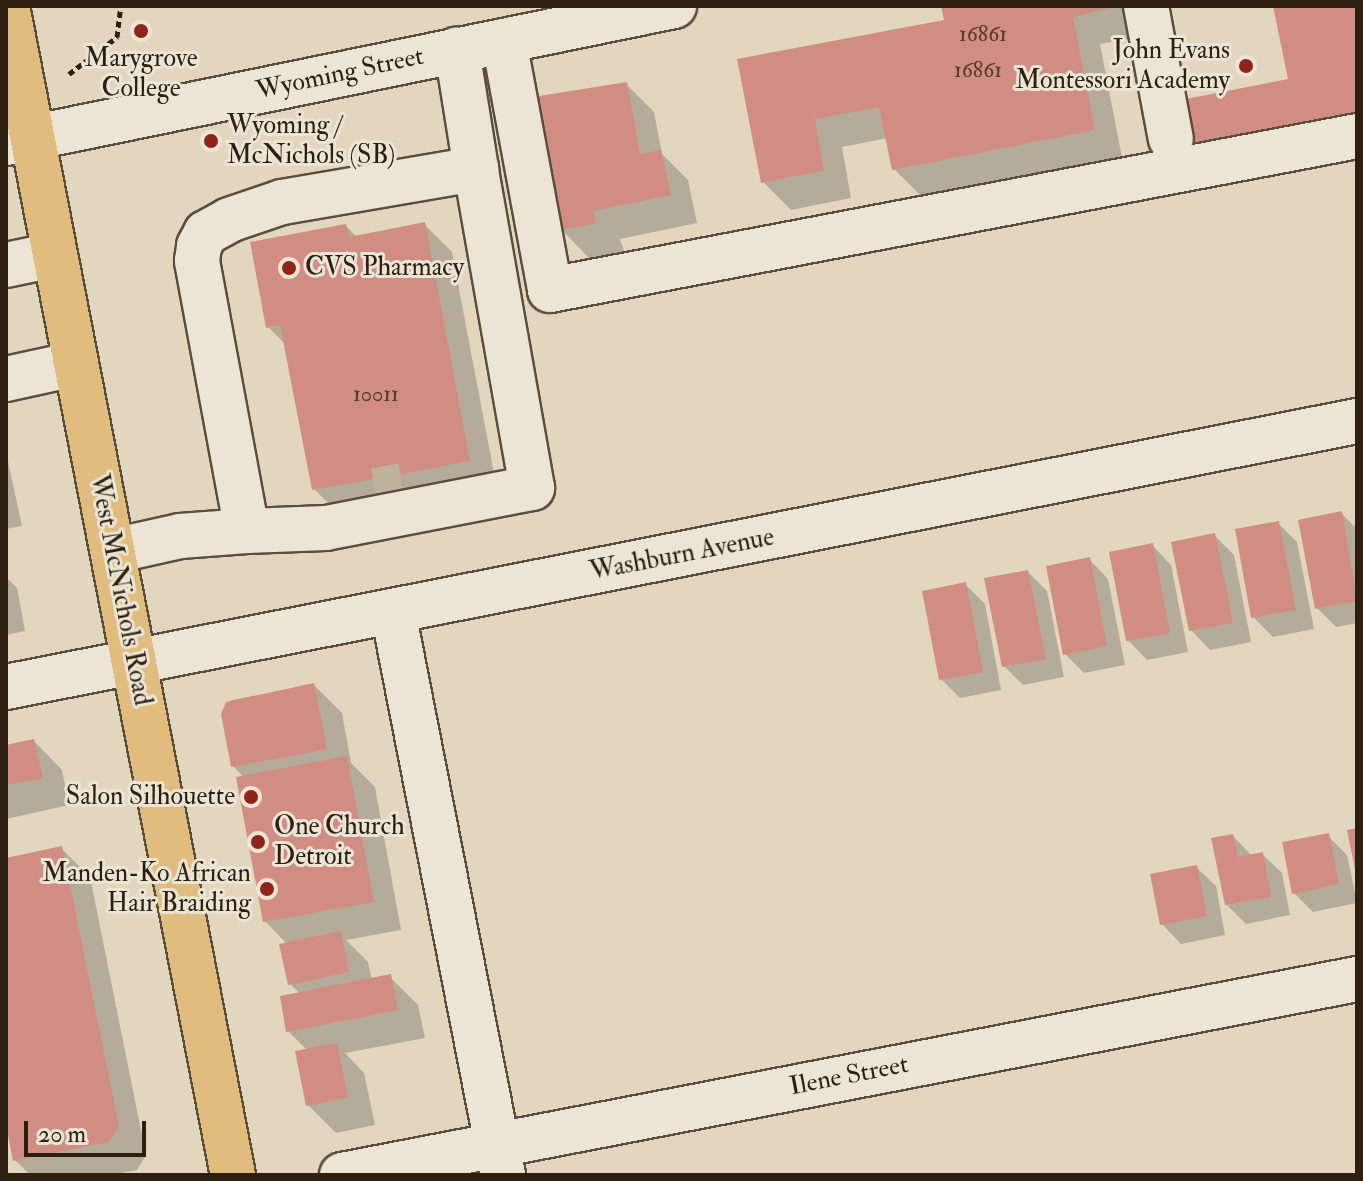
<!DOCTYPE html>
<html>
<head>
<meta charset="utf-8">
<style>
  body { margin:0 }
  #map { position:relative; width:1363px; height:1181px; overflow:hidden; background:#e2d7be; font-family:"IM FELL Double Pica",serif }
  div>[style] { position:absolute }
  .shadow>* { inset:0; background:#0003 }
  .building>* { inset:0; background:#d18c83 }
  .minor-tunnel>* { height:44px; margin-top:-22px; transform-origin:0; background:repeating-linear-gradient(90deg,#beb29b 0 44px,transparent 0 66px) }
  .path>* { height:5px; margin-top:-2.5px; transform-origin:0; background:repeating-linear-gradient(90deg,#2c1f0f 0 6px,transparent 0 10px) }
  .roads { filter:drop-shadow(2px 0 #5a4d3b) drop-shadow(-2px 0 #5a4d3b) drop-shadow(0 2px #5a4d3b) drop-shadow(0 -2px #5a4d3b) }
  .minor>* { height:44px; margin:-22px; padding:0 22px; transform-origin:22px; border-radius:22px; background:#ece5d5 }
  .major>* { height:44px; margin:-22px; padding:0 22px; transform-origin:22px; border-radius:22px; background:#e1bc7f }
  .dots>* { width:22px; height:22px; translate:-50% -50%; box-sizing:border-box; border:4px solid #ece5d5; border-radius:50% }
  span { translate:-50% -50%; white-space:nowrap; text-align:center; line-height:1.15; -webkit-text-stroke:6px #ece5d5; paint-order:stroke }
  .number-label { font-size:22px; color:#553a2c }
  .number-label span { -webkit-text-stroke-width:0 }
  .poi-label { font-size:26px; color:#2c1f0f }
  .right { translate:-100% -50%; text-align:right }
  .left { translate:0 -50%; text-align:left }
  .street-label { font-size:26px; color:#2c1f0f }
  .frame { position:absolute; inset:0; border:8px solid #2c1f0f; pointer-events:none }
  .scale { position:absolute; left:24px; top:1121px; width:122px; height:36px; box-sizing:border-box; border:4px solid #2c1f0f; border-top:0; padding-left:10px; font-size:24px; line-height:28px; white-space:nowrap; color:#2c1f0f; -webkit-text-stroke:6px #ece5d5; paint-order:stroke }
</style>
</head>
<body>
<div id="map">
  <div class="shadow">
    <i style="clip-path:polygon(951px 6px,1142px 6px,1147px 35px,1100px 44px,1122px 158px,922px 197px,894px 169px,888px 138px,842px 147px,851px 198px,791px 210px,763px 182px,739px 61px,947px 22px)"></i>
    <i style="clip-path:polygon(626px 84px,654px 112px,662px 154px,688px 180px,697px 223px,620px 239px,624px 251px,589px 258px,561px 229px)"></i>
    <i style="clip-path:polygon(424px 224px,452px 252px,497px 489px,428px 502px,434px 530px,409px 534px,384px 509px,342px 517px,314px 489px,286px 345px,268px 327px,346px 226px,357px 237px)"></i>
    <i style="clip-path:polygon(6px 452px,22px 526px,6px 529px)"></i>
    <i style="clip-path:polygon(1341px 513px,1357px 529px,1357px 623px,1336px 627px,1317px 608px)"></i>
    <i style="clip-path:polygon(1278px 523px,1297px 542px,1314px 629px,1273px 637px,1253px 617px)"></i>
    <i style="clip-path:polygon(1215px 536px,1234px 555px,1251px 642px,1210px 650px,1191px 630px)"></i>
    <i style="clip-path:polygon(1152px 545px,1171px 565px,1188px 652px,1147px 660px,1128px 640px)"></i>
    <i style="clip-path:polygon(1089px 559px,1108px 579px,1125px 665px,1084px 673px,1065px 654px)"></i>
    <i style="clip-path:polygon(1028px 572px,1047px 591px,1064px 677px,1023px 685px,1004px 666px)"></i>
    <i style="clip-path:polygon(6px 577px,17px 588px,25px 631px,6px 635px)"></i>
    <i style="clip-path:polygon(966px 585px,985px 604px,1001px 690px,960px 698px,941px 679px)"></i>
    <i style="clip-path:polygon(314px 685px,342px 713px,351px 763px,375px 787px,401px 930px,346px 940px,368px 962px,372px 980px,390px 977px,418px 1005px,425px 1038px,345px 1053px,364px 1073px,375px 1125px,336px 1133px,308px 1105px,308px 1051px,288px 1031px,300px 994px,290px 984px,287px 944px,265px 921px,244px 778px,233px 766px,225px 708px,232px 700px)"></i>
    <i style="clip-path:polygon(34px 741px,62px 770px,69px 805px,6px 819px,6px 747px)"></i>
    <i style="clip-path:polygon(1233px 836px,1252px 856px,1262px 854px,1282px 873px,1290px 915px,1246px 924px,1227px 905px)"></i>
    <i style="clip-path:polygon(1328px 836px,1347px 855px,1357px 903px,1313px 912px,1294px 893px)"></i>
    <i style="clip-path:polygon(62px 849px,90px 877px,146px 1155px,137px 1170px,110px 1175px,30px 1175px,15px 1160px,6px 1116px,6px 860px)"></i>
    <i style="clip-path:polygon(1196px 867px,1216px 886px,1225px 935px,1181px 944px,1162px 924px)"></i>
  </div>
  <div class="building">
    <i style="clip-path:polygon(941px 6px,1118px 6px,1073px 17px,1095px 130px,892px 170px,879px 107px,815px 119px,824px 170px,761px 183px,737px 59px,944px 20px)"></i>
    <i style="clip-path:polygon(1273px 6px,1357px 6px,1357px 121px,1192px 153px,1181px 100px,1288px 79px)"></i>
    <i style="clip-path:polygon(627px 82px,640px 154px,661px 150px,671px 195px,593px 211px,597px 223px,559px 230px,533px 97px)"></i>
    <i style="clip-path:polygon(425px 222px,470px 461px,401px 474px,407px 502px,379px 507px,373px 479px,312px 490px,280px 325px,266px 328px,250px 242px,346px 224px,349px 237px)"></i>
    <i style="clip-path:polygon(1342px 511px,1357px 601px,1315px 609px,1298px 520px)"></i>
    <i style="clip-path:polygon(1279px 521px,1296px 610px,1251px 618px,1235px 529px)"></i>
    <i style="clip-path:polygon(1215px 533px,1233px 623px,1189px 631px,1171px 542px)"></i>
    <i style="clip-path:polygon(1153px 543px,1170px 633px,1126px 641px,1109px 552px)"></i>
    <i style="clip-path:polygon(1090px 557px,1107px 646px,1063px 655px,1046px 566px)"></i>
    <i style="clip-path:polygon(1028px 570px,1046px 659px,1002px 667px,984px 578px)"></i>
    <i style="clip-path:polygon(966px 582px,983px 672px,939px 680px,922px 591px)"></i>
    <i style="clip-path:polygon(314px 683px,327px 749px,231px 767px,221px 714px,226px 702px)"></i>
    <i style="clip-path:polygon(34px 739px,43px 778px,6px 785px,6px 745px)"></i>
    <i style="clip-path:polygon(347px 756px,374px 902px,263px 922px,236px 777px)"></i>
    <i style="clip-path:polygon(1357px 828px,1357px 873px,1356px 874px,1347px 830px)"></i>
    <i style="clip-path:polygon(1329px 833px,1339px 884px,1292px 894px,1282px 842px)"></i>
    <i style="clip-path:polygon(1233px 834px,1238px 857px,1263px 852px,1271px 897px,1225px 905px,1211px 838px)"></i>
    <i style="clip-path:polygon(62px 846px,119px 1126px,109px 1142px,13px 1161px,6px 1125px,6px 858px)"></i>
    <i style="clip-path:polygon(1197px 865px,1207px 916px,1160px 925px,1150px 874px)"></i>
    <i style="clip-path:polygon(341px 931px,349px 972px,288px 985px,279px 944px)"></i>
    <i style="clip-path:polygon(391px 974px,398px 1010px,286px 1032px,280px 996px)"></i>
    <i style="clip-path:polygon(337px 1043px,348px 1097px,306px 1106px,295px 1051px)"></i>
  </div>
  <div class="minor-tunnel">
    <i style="left:375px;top:490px;width:28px;rotate:-10deg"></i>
  </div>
  <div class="path">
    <i style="left:69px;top:74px;width:61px;rotate:-37.6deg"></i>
    <i style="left:117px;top:37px;width:31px;rotate:-83deg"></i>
  </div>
  <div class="roads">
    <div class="minor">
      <i style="left:1146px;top:6px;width:135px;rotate:79.4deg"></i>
      <i style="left:504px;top:41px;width:253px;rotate:79.5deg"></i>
      <i style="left:550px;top:290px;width:822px;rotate:-10.8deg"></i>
      <i style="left:6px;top:143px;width:682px;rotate:-11.59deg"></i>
      <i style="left:6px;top:265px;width:49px;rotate:-11.8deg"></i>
      <i style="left:6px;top:379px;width:71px;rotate:-12.3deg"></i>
      <i style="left:247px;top:531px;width:79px;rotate:-2.2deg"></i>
      <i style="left:326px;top:528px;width:210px;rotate:-11deg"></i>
      <i style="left:532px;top:488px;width:324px;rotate:-100deg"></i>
      <i style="left:113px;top:551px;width:69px;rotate:-12.6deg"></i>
      <i style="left:180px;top:536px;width:67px;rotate:-4.3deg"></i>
      <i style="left:247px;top:531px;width:275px;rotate:-100.5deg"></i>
      <i style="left:197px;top:261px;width:15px;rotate:-82deg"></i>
      <i style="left:199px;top:246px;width:15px;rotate:-62deg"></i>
      <i style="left:206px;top:233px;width:26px;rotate:-29deg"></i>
      <i style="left:229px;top:220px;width:56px;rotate:-18.8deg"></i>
      <i style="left:282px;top:202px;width:197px;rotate:-9.7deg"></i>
      <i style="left:476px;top:169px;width:121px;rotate:-99.1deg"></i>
      <i style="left:393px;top:612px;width:574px;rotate:78.94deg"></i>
      <i style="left:6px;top:687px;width:1377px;rotate:-11.14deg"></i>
      <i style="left:342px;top:1175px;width:1034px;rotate:-10.93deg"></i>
    </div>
    <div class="major">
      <i style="left:7px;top:6px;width:1191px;rotate:79.06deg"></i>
    </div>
  </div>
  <div class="dots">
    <i style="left:141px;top:31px;background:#8f2418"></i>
    <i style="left:1246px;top:66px;background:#8f2418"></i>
    <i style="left:211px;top:141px;background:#8f2418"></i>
    <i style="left:289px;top:268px;background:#8f2418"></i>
    <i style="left:251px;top:797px;background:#8f2418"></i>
    <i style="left:258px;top:842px;background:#8f2418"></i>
    <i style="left:267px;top:889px;background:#8f2418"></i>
  </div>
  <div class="number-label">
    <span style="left:983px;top:35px">16861</span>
    <span style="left:978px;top:71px">16861</span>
    <span style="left:376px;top:395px">10011</span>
  </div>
  <div class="poi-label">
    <span class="right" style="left:1230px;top:66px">John Evans<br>Montessori Academy</span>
    <span style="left:141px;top:74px">Marygrove<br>College</span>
    <span class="left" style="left:227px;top:141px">Wyoming /<br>McNichols (SB)</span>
    <span class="left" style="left:305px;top:268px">CVS Pharmacy</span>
    <span class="right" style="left:235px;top:797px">Salon Silhouette</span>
    <span class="left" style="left:274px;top:842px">One Church<br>Detroit</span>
    <span class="right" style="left:251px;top:889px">Manden-Ko African<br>Hair Braiding</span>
  </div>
  <div class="street-label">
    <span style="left:340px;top:74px;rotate:-12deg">Wyoming Street</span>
    <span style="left:682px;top:555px;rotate:-11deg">Washburn Avenue</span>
    <span style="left:120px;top:590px;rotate:79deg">West McNichols Road</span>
    <span style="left:849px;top:1076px;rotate:-11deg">Ilene Street</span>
  </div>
  <div class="frame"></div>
  <div class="scale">20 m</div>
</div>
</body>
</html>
